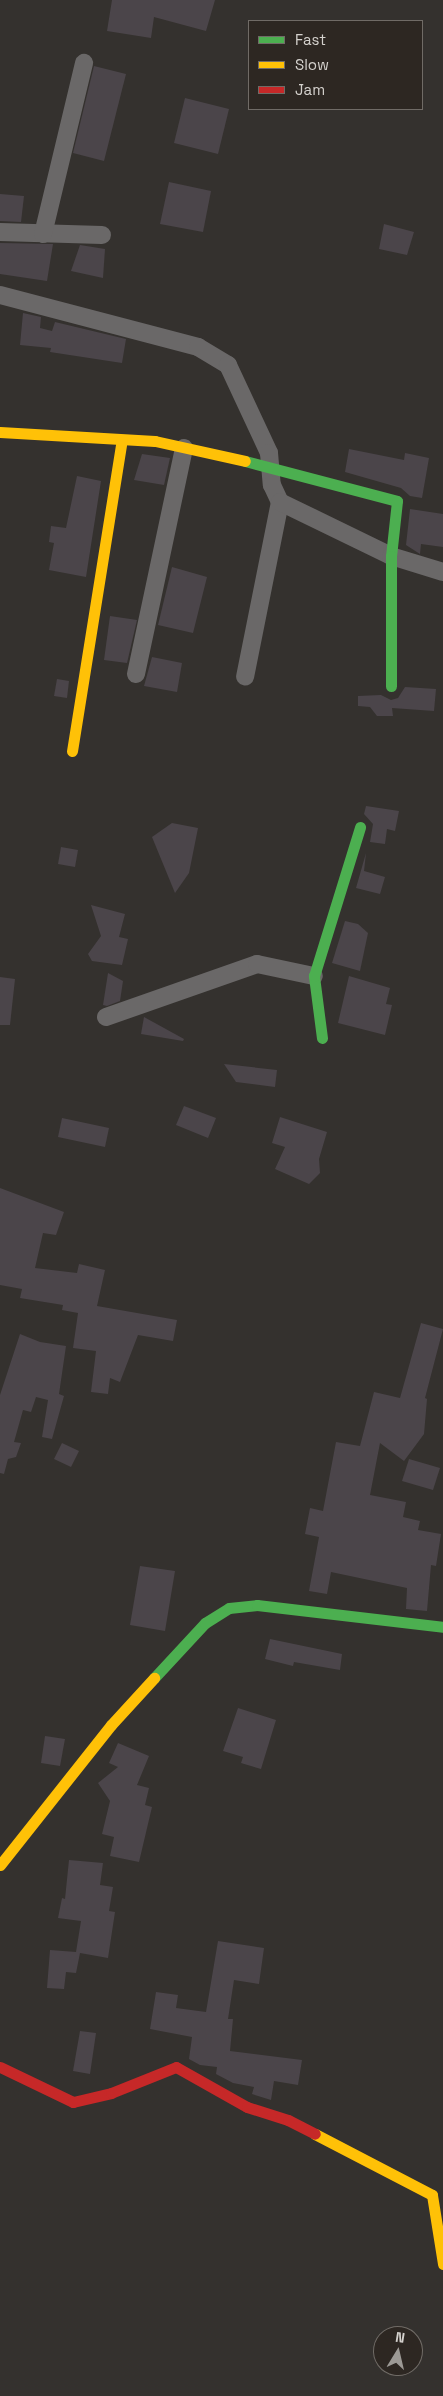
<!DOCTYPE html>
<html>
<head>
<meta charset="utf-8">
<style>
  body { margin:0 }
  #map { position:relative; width:443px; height:2396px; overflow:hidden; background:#34312e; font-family:"Space Grotesk",sans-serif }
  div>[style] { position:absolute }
  .building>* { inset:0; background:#4b454a }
  .street>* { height:18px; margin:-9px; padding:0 9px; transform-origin:9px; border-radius:9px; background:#6a6868 }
  .fast>* { height:11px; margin:-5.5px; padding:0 5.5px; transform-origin:5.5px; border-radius:5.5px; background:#4caf50 }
  .slow>* { height:11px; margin:-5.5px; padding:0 5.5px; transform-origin:5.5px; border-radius:5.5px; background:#ffc107 }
  .jam>* { height:11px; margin:-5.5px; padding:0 5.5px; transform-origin:5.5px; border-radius:5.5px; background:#c62828 }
  span { translate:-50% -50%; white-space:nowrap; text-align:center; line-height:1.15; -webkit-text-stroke:4px #2d2722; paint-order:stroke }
  .legend { position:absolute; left:248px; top:20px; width:175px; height:90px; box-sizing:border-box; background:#2d2722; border:1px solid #706b66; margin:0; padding:6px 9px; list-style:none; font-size:15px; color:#d4d1cd }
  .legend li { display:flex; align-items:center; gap:10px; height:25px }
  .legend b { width:25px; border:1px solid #706b66 }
  .north { position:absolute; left:373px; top:2326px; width:50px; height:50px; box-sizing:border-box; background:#2d2722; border:1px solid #706b66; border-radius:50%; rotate:9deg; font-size:14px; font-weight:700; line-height:20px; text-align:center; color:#d4d1cd }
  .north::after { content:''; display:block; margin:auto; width:18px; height:22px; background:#9c9995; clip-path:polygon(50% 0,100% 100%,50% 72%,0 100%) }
</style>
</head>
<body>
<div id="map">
  <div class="building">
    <i style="clip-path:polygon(112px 0,215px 0,206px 31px,154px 17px,151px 38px,107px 31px)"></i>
    <i style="clip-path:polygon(94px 66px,126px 74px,104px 161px,73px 153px)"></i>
    <i style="clip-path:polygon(185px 98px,229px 109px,218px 154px,174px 143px)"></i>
    <i style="clip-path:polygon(169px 182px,211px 191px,203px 232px,160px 224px)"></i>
    <i style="clip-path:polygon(0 194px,24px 196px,21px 222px,0 221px)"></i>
    <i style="clip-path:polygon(384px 224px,414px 232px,407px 255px,379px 249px)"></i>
    <i style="clip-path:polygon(0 243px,53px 244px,47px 281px,0 274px)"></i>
    <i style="clip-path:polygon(80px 245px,105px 249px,103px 278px,71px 271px)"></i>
    <i style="clip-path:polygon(23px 313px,41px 317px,40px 328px,52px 331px,55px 322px,126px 339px,122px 363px,50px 352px,51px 348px,20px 345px)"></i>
    <i style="clip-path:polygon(349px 449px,404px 460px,405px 453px,429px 458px,422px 498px,410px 496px,401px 488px,345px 472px)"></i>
    <i style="clip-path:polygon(142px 454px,170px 458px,164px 485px,134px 480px)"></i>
    <i style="clip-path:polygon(77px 476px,101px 481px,86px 577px,49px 570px,54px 543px,49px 542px,51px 526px,66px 528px)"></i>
    <i style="clip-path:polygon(410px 509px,443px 514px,443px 547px,421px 544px,420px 554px,406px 545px)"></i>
    <i style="clip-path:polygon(172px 567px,207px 577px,193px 633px,158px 625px)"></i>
    <i style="clip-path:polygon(110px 616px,137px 620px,127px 663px,104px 660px)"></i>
    <i style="clip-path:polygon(152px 657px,182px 663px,177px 692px,144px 686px)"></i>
    <i style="clip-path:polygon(57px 679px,69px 681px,67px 698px,54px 696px)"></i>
    <i style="clip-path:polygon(405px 687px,436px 689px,434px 711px,392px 708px,393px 716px,377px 716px,370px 707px,358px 706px,358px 696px,381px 695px,391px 700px,398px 698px)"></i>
    <i style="clip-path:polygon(366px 806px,399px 811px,395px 831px,387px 829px,385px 844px,370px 842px,373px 824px,364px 814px)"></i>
    <i style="clip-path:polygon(172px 823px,198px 828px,189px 873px,175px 893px,152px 837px)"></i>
    <i style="clip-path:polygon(61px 847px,78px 850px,75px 867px,58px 864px)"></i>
    <i style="clip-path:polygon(366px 853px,364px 871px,385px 877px,380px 894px,356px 888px)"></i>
    <i style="clip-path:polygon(91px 905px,125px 914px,119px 937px,128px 939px,122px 965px,92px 961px,88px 954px,101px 936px)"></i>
    <i style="clip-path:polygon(345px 921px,358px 924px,368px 933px,360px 971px,332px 963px)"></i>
    <i style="clip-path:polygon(108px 973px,123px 981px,120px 1001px,107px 1006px,103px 1005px)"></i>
    <i style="clip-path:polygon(349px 976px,390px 988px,386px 1004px,392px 1005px,385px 1035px,338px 1023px)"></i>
    <i style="clip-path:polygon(0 977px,15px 979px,10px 1025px,0 1025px)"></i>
    <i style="clip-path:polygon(144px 1017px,184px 1039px,183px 1041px,141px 1034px)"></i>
    <i style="clip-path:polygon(224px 1064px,277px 1070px,275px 1087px,236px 1082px)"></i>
    <i style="clip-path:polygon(184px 1106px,216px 1118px,208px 1138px,176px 1125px)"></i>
    <i style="clip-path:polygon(280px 1117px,327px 1132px,319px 1159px,320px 1173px,309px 1184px,275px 1169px,285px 1147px,272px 1143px)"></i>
    <i style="clip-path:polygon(62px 1118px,109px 1128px,105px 1147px,58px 1137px)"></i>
    <i style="clip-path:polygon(0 1188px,64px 1212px,56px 1235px,43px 1233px,35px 1268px,77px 1273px,79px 1264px,105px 1270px,97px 1306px,177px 1320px,173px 1341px,138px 1335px,120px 1382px,110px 1378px,108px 1394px,91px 1392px,96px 1351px,73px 1348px,78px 1313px,62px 1310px,63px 1305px,20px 1298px,22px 1289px,0 1285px)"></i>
    <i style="clip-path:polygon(421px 1323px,443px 1329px,425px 1398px,427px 1399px,424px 1434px,404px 1461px,380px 1443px,370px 1495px,406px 1502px,403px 1517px,420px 1521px,418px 1530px,441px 1534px,436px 1566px,431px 1565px,427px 1611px,406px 1609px,407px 1588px,331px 1572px,327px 1594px,309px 1591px,319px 1537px,305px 1534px,310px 1508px,323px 1511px,336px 1442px,360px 1446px,374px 1392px,400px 1398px)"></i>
    <i style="clip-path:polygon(20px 1334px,40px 1342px,66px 1346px,59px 1394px,64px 1396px,52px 1439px,42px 1437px,48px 1400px,36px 1397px,31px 1412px,23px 1410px,14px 1442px,21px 1443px,16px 1457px,8px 1459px,4px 1474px,0 1473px,0 1395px)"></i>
    <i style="clip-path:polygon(62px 1443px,79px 1451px,71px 1467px,54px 1459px)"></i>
    <i style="clip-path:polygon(409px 1459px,440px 1468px,433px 1490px,402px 1481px)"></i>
    <i style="clip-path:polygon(140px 1566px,175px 1571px,165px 1631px,130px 1625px)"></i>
    <i style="clip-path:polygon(270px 1639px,342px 1654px,340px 1670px,294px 1662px,293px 1666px,265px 1659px)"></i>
    <i style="clip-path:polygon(238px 1708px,276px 1720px,261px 1769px,241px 1763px,243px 1757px,223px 1751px)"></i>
    <i style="clip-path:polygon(45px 1736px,65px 1739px,60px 1766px,41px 1763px)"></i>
    <i style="clip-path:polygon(118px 1743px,149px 1756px,137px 1785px,149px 1788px,145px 1805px,152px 1807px,139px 1862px,110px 1856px,114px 1837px,102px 1834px,110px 1801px,98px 1783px,118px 1767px,109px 1763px)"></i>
    <i style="clip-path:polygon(69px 1860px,103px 1863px,100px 1885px,113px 1887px,109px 1911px,115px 1912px,108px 1958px,80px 1953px,76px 1973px,66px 1972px,64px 1989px,47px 1988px,50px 1950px,76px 1952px,81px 1921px,58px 1918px,62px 1898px,65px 1899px)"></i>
    <i style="clip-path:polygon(218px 1941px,264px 1948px,259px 1984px,234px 1980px,228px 2019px,233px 2019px,230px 2051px,302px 2060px,298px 2085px,274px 2081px,271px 2100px,252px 2094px,254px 2087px,233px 2083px,216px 2074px,217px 2067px,200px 2065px,189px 2059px,192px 2037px,150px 2029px,156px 1992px,178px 1995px,176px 2008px,206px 2012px)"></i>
    <i style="clip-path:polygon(80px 2031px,96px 2033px,90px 2074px,73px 2071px)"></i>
  </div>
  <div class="street">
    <i style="left:0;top:232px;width:102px;rotate:1.7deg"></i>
    <i style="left:43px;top:234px;width:176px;rotate:-76.5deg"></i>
    <i style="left:0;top:295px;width:205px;rotate:14.7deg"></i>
    <i style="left:198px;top:347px;width:35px;rotate:31deg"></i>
    <i style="left:228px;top:365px;width:97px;rotate:65deg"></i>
    <i style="left:269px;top:453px;width:32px;rotate:85deg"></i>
    <i style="left:272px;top:485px;width:19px;rotate:65deg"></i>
    <i style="left:280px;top:502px;width:178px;rotate:101.3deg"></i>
    <i style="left:280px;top:502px;width:123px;rotate:25.9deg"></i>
    <i style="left:391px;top:556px;width:54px;rotate:17.1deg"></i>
    <i style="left:136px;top:674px;width:231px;rotate:-78deg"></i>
    <i style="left:106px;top:1017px;width:160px;rotate:-19.3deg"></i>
    <i style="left:257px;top:964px;width:58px;rotate:11.9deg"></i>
  </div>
  <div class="fast">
    <i style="left:245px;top:461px;width:157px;rotate:14.7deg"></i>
    <i style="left:397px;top:501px;width:55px;rotate:96.2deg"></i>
    <i style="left:391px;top:556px;width:130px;rotate:90deg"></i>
    <i style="left:322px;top:1038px;width:63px;rotate:-97.4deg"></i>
    <i style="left:314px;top:976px;width:156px;rotate:-72.8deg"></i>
    <i style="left:154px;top:1678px;width:75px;rotate:-47.2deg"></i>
    <i style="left:205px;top:1623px;width:28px;rotate:-32deg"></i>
    <i style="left:229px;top:1608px;width:28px;rotate:-6deg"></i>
    <i style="left:257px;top:1605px;width:187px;rotate:6.7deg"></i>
  </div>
  <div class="slow">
    <i style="left:0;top:432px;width:155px;rotate:3.3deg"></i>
    <i style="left:155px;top:441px;width:92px;rotate:12.5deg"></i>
    <i style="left:72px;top:751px;width:315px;rotate:-80.9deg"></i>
    <i style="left:0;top:1865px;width:179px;rotate:-51.6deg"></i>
    <i style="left:111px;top:1725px;width:64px;rotate:-47.5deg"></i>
    <i style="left:315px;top:2134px;width:132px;rotate:27.5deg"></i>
    <i style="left:432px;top:2195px;width:70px;rotate:80.9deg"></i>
  </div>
  <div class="jam">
    <i style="left:0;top:2067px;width:81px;rotate:25.6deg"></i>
    <i style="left:73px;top:2102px;width:39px;rotate:-13deg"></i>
    <i style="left:111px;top:2093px;width:70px;rotate:-21.8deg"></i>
    <i style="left:176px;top:2067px;width:81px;rotate:29.4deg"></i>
    <i style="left:247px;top:2107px;width:43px;rotate:17.6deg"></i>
    <i style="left:288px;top:2120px;width:30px;rotate:27deg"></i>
  </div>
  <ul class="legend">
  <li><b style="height:6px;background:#4caf50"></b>Fast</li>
  <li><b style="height:6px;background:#ffc107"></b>Slow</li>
  <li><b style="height:6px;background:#c62828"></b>Jam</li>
  </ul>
  <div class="north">N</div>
</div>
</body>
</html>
